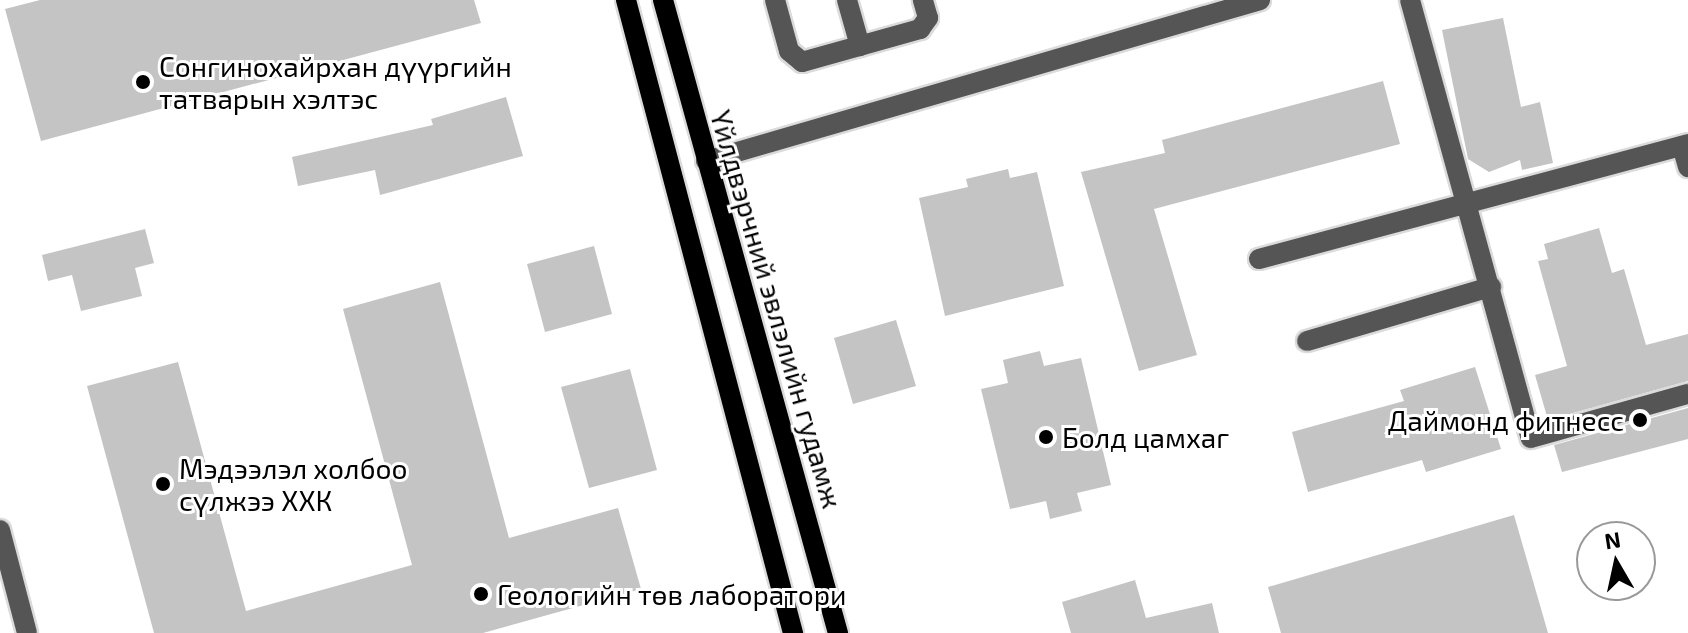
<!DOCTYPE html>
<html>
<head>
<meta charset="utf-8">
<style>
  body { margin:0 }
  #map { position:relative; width:1688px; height:633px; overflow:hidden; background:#fff; font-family:"Exo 2",sans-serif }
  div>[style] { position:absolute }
  .building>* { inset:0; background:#c4c4c4 }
  .roads { filter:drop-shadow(2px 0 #dbdbdb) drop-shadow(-2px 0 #dbdbdb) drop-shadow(0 2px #dbdbdb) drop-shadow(0 -2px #dbdbdb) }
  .minor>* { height:20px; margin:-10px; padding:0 10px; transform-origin:10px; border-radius:10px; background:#555 }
  .major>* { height:20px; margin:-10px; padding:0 10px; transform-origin:10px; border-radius:10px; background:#000 }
  .dots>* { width:22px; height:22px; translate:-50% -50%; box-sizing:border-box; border:4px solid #fff; border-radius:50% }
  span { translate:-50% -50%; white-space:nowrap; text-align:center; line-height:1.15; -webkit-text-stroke:6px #fff; paint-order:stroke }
  .poi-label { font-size:28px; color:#000 }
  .left { translate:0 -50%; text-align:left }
  .right { translate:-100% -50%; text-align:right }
  .street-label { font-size:28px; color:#000 }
  .north { position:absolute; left:1576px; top:521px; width:80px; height:80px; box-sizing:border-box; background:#fff; border:2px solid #999; border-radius:50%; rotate:351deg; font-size:22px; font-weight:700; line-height:32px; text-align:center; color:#000 }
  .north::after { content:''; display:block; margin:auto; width:28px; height:36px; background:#000; clip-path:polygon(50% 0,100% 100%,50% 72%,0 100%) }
</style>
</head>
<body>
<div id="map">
  <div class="building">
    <i style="clip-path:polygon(40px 0,474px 0,481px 23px,41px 141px,5px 9px)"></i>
    <i style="clip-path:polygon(1503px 18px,1521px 107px,1540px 102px,1553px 163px,1522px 170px,1520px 160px,1489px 172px,1468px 159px,1442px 30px)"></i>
    <i style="clip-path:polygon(1383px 81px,1400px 144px,1154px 209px,1197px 355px,1139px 371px,1081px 172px,1165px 153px,1162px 140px)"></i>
    <i style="clip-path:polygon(506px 97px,523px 156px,380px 195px,375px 170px,298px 186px,292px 157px,433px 125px,431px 119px)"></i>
    <i style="clip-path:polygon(1008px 169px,1010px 178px,1037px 172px,1064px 286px,945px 316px,919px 198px,968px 187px,966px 179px)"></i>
    <i style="clip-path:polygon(1599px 228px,1612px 273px,1624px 269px,1646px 345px,1688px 334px,1688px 381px,1548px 420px,1535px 375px,1567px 366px,1538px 261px,1548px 259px,1544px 244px)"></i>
    <i style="clip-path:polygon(145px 229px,154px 263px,135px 268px,142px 296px,81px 311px,72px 275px,48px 281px,42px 255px)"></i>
    <i style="clip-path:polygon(594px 246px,612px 314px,545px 332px,527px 264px)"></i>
    <i style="clip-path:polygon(440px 282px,509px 538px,618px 508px,641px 589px,483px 633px,154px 633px,87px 386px,178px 362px,246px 611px,412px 565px,343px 309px)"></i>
    <i style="clip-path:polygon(896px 320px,916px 386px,853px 404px,834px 338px)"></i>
    <i style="clip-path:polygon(1040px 351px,1044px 366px,1081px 358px,1111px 485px,1077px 493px,1082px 511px,1050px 519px,1046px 501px,1010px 509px,981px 389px,1008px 383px,1003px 360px)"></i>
    <i style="clip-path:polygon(1475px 367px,1501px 449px,1426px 472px,1422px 460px,1308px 492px,1292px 432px,1404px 401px,1400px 390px)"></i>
    <i style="clip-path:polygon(630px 369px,657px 470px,589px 488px,561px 387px)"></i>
    <i style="clip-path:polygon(1688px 408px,1688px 439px,1562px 472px,1554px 445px)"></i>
    <i style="clip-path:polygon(1514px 515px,1548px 633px,1281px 633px,1268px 587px)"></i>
    <i style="clip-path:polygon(1135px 580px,1146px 618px,1212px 603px,1219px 633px,1071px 633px,1062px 602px)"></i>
  </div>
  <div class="roads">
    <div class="minor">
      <i style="left:775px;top:0;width:53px;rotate:74.6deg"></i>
      <i style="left:789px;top:51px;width:17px;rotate:40deg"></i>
      <i style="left:802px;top:62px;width:123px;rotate:-15.6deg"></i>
      <i style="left:920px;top:29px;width:14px;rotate:-54deg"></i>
      <i style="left:928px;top:18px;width:19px;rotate:-106deg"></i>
      <i style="left:847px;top:0;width:48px;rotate:74.2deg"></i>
      <i style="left:1410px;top:0;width:454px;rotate:74.6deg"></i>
      <i style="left:1531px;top:438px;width:163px;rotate:-15.7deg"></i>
      <i style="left:1682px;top:146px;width:22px;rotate:74deg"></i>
      <i style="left:706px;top:161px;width:577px;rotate:-16.2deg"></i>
      <i style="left:1259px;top:259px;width:444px;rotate:-15deg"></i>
      <i style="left:1307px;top:341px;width:192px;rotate:-16.4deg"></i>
      <i style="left:0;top:530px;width:106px;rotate:75.3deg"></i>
    </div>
    <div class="major">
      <i style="left:626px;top:0;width:655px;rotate:75.22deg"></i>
      <i style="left:663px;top:0;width:657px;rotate:74.55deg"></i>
    </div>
  </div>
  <div class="dots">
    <i style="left:143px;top:82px;background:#000"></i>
    <i style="left:1640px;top:420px;background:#000"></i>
    <i style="left:1046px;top:437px;background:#000"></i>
    <i style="left:163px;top:484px;background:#000"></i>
    <i style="left:481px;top:594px;background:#000"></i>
  </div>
  <div class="poi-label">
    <span class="left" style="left:159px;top:82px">Сонгинохайрхан дүүргийн<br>татварын хэлтэс</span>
    <span class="right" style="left:1624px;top:420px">Даймонд фитнесс</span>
    <span class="left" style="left:1062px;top:437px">Болд цамхаг</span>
    <span class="left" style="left:179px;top:484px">Мэдээлэл холбоо<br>сүлжээ ХХК</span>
    <span class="left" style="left:497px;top:594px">Геологийн төв лаборатори</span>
  </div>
  <div class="street-label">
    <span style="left:777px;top:309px;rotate:74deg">Үйлдвэрчний эвлэлийн гудамж</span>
  </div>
  <div class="north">N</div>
</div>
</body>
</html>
